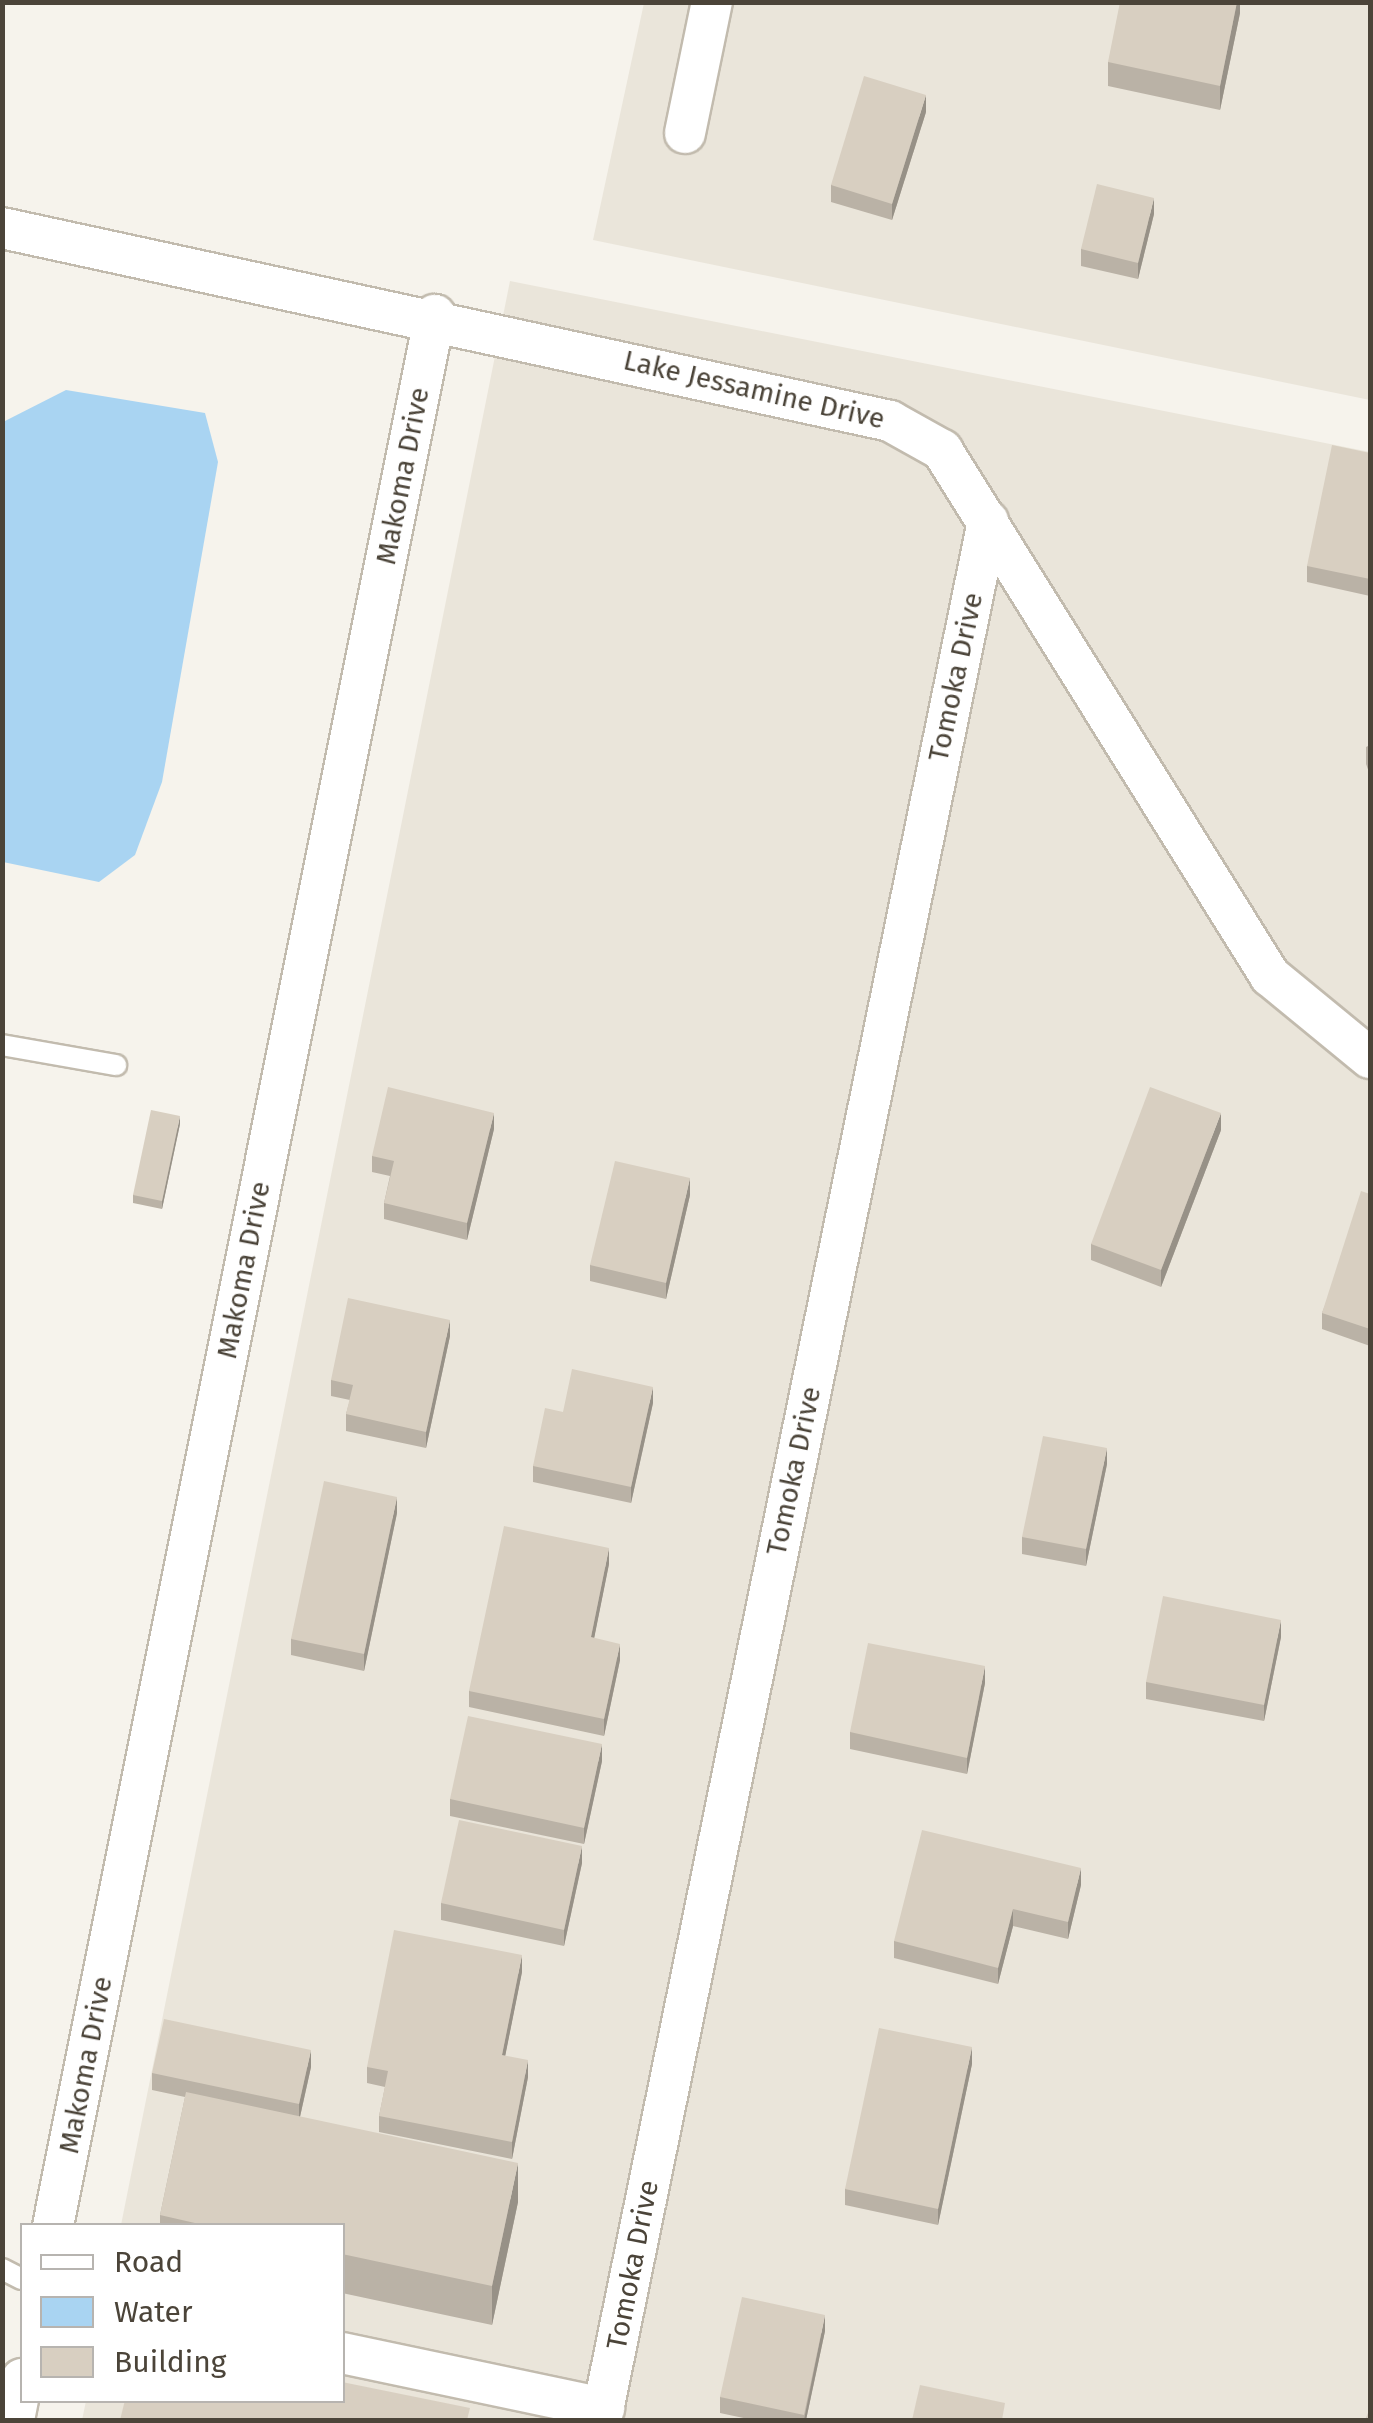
<!DOCTYPE html>
<html>
<head>
<meta charset="utf-8">
<style>
  body { margin:0 }
  #map { position:relative; width:1373px; height:2423px; overflow:hidden; background:#f6f3ec; font-family:"Fira Sans",sans-serif }
  div>[style] { position:absolute }
  .residential>* { inset:0; background:#eae5da }
  .water>* { inset:0; background:#a9d4f2 }
  .roads { filter:drop-shadow(2px 0 #c2bbae) drop-shadow(-2px 0 #c2bbae) drop-shadow(0 2px #c2bbae) drop-shadow(0 -2px #c2bbae) }
  .lane>* { height:20px; margin:-10px; padding:0 10px; transform-origin:10px; border-radius:10px; background:#fff }
  .street>* { height:40px; margin:-20px; padding:0 20px; transform-origin:20px; border-radius:20px; background:#fff }
  .wall>* { inset:0; background:#bab2a6 }
  .shaded-wall>* { inset:0; background:#979187 }
  .building>* { inset:0; background:#d8cfc1 }
  span { translate:-50% -50%; white-space:nowrap; text-align:center; line-height:1.15; -webkit-text-stroke:9px #fff; paint-order:stroke }
  .street-label { font-size:28px; color:#4b4439 }
  .frame { position:absolute; inset:0; border:5px solid #4b4439; pointer-events:none }
  .legend { position:absolute; left:20px; top:2223px; width:325px; height:180px; box-sizing:border-box; background:#fff; border:2px solid #b7b4b0; margin:0; padding:12px 18px; list-style:none; font-size:30px; color:#4b4439 }
  .legend li { display:flex; align-items:center; gap:20px; height:50px }
  .legend b { width:50px; border:2px solid #b7b4b0 }
</style>
</head>
<body>
<div id="map">
  <div class="residential">
    <i style="clip-path:polygon(644px 3px,1370px 3px,1370px 400px,593px 240px)"></i>
    <i style="clip-path:polygon(510px 281px,1370px 452px,1370px 2420px,82px 2420px,86px 2401px,342px 2400px,342px 2226px,121px 2225px)"></i>
  </div>
  <div class="water">
    <i style="clip-path:polygon(66px 390px,205px 413px,218px 462px,162px 782px,135px 855px,99px 882px,3px 862px,3px 422px)"></i>
  </div>
  <div class="roads">
    <div class="lane">
      <i style="left:2px;top:1045px;width:116px;rotate:10deg"></i>
      <i style="left:2px;top:2269px;width:22px;rotate:27deg"></i>
    </div>
    <div class="street">
      <i style="left:685px;top:133px;width:134px;rotate:-78.4deg"></i>
      <i style="left:2px;top:228px;width:909px;rotate:12.26deg"></i>
      <i style="left:890px;top:421px;width:60px;rotate:29.1deg"></i>
      <i style="left:942px;top:450px;width:620px;rotate:58.05deg"></i>
      <i style="left:1270px;top:976px;width:129px;rotate:39.4deg"></i>
      <i style="left:53px;top:2226px;width:1949px;rotate:-78.7deg"></i>
      <i style="left:342px;top:2353px;width:268px;rotate:11.9deg"></i>
      <i style="left:14px;top:2420px;width:42px;rotate:-79deg"></i>
      <i style="left:601px;top:2420px;width:1938px;rotate:-78.48deg"></i>
    </div>
  </div>
  <div class="wall">
    <i style="clip-path:polygon(1240px 2px,1240px 13px,1220px 110px,1108px 86px,1108px 62px)"></i>
    <i style="clip-path:polygon(926px 112px,892px 220px,831px 202px,831px 185px)"></i>
    <i style="clip-path:polygon(1154px 214px,1138px 279px,1081px 266px,1081px 249px)"></i>
    <i style="clip-path:polygon(1370px 453px,1370px 596px,1307px 582px,1307px 566px)"></i>
    <i style="clip-path:polygon(1370px 745px,1370px 775px,1366px 764px,1366px 747px)"></i>
    <i style="clip-path:polygon(180px 1124px,162px 1209px,133px 1203px,133px 1195px)"></i>
    <i style="clip-path:polygon(494px 1129px,467px 1240px,384px 1219px,384px 1203px,390px 1176px,372px 1172px,372px 1156px)"></i>
    <i style="clip-path:polygon(1221px 1130px,1161px 1287px,1091px 1260px,1091px 1244px)"></i>
    <i style="clip-path:polygon(1370px 1194px,1370px 1346px,1322px 1329px,1322px 1313px)"></i>
    <i style="clip-path:polygon(690px 1195px,666px 1299px,590px 1281px,590px 1265px)"></i>
    <i style="clip-path:polygon(450px 1336px,426px 1448px,346px 1431px,346px 1414px,350px 1400px,331px 1396px,331px 1380px)"></i>
    <i style="clip-path:polygon(653px 1403px,631px 1503px,533px 1482px,533px 1466px,563px 1412px)"></i>
    <i style="clip-path:polygon(1107px 1464px,1086px 1566px,1022px 1554px,1022px 1537px)"></i>
    <i style="clip-path:polygon(397px 1513px,364px 1671px,291px 1655px,291px 1639px)"></i>
    <i style="clip-path:polygon(609px 1564px,594px 1638px,620px 1660px,604px 1736px,469px 1707px,469px 1691px)"></i>
    <i style="clip-path:polygon(1281px 1637px,1264px 1721px,1146px 1699px,1146px 1682px)"></i>
    <i style="clip-path:polygon(985px 1683px,967px 1774px,850px 1749px,850px 1732px)"></i>
    <i style="clip-path:polygon(602px 1761px,584px 1844px,450px 1816px,450px 1799px)"></i>
    <i style="clip-path:polygon(582px 1863px,564px 1946px,441px 1920px,441px 1903px)"></i>
    <i style="clip-path:polygon(1081px 1885px,1068px 1939px,1013px 1926px,998px 1984px,894px 1958px,894px 1941px)"></i>
    <i style="clip-path:polygon(522px 1972px,505px 2056px,528px 2077px,512px 2159px,379px 2132px,379px 2116px,385px 2087px,367px 2083px,367px 2067px)"></i>
    <i style="clip-path:polygon(972px 2064px,938px 2225px,845px 2205px,845px 2189px)"></i>
    <i style="clip-path:polygon(311px 2067px,300px 2117px,518px 2202px,492px 2325px,342px 2293px,342px 2226px,160px 2226px,160px 2215px,185px 2097px,152px 2090px,152px 2073px)"></i>
    <i style="clip-path:polygon(825px 2331px,806px 2420px,753px 2420px,720px 2413px,720px 2397px)"></i>
  </div>
  <div class="shaded-wall">
    <i style="clip-path:polygon(1237px 2px,1240px 2px,1240px 13px,1220px 110px,1220px 86px)"></i>
    <i style="clip-path:polygon(926px 95px,926px 112px,892px 220px,892px 204px)"></i>
    <i style="clip-path:polygon(1154px 198px,1154px 214px,1138px 279px,1138px 263px)"></i>
    <i style="clip-path:polygon(494px 1113px,494px 1129px,467px 1240px,467px 1223px)"></i>
    <i style="clip-path:polygon(1221px 1113px,1221px 1130px,1161px 1287px,1161px 1270px)"></i>
    <i style="clip-path:polygon(180px 1116px,180px 1124px,162px 1209px,162px 1201px)"></i>
    <i style="clip-path:polygon(690px 1178px,690px 1195px,666px 1299px,666px 1283px)"></i>
    <i style="clip-path:polygon(450px 1320px,450px 1336px,426px 1448px,426px 1432px)"></i>
    <i style="clip-path:polygon(653px 1387px,653px 1403px,631px 1503px,631px 1487px)"></i>
    <i style="clip-path:polygon(1107px 1448px,1107px 1464px,1086px 1566px,1086px 1549px)"></i>
    <i style="clip-path:polygon(397px 1497px,397px 1513px,364px 1671px,364px 1654px)"></i>
    <i style="clip-path:polygon(609px 1548px,609px 1564px,591px 1654px,591px 1637px)"></i>
    <i style="clip-path:polygon(1281px 1620px,1281px 1637px,1264px 1721px,1264px 1705px)"></i>
    <i style="clip-path:polygon(620px 1644px,620px 1660px,604px 1736px,604px 1719px)"></i>
    <i style="clip-path:polygon(985px 1666px,985px 1683px,967px 1774px,967px 1758px)"></i>
    <i style="clip-path:polygon(602px 1744px,602px 1761px,584px 1844px,584px 1828px)"></i>
    <i style="clip-path:polygon(582px 1846px,582px 1863px,564px 1946px,564px 1930px)"></i>
    <i style="clip-path:polygon(1081px 1868px,1081px 1885px,1068px 1939px,1068px 1922px)"></i>
    <i style="clip-path:polygon(1013px 1909px,1013px 1926px,998px 1984px,998px 1968px)"></i>
    <i style="clip-path:polygon(522px 1955px,522px 1972px,502px 2072px,502px 2055px)"></i>
    <i style="clip-path:polygon(972px 2047px,972px 2064px,938px 2225px,938px 2209px)"></i>
    <i style="clip-path:polygon(311px 2050px,311px 2067px,299px 2121px,299px 2104px)"></i>
    <i style="clip-path:polygon(528px 2060px,528px 2077px,512px 2159px,512px 2142px)"></i>
    <i style="clip-path:polygon(518px 2163px,518px 2202px,492px 2325px,492px 2286px)"></i>
    <i style="clip-path:polygon(825px 2315px,825px 2331px,806px 2420px,804px 2420px)"></i>
  </div>
  <div class="building">
    <i style="clip-path:polygon(1120px 2px,1237px 2px,1220px 86px,1108px 62px)"></i>
    <i style="clip-path:polygon(864px 76px,926px 95px,892px 204px,831px 185px)"></i>
    <i style="clip-path:polygon(1097px 184px,1154px 198px,1138px 263px,1081px 249px)"></i>
    <i style="clip-path:polygon(1332px 445px,1370px 453px,1370px 579px,1307px 566px)"></i>
    <i style="clip-path:polygon(388px 1087px,494px 1113px,467px 1223px,384px 1203px,394px 1161px,372px 1156px)"></i>
    <i style="clip-path:polygon(1150px 1087px,1221px 1113px,1161px 1270px,1091px 1244px)"></i>
    <i style="clip-path:polygon(151px 1110px,180px 1116px,162px 1201px,133px 1195px)"></i>
    <i style="clip-path:polygon(615px 1161px,690px 1178px,666px 1283px,590px 1265px)"></i>
    <i style="clip-path:polygon(1361px 1191px,1370px 1194px,1370px 1329px,1322px 1313px)"></i>
    <i style="clip-path:polygon(348px 1298px,450px 1320px,426px 1432px,346px 1414px,353px 1385px,331px 1380px)"></i>
    <i style="clip-path:polygon(572px 1369px,653px 1387px,631px 1487px,533px 1466px,545px 1408px,563px 1412px)"></i>
    <i style="clip-path:polygon(1043px 1436px,1107px 1448px,1086px 1549px,1022px 1537px)"></i>
    <i style="clip-path:polygon(324px 1481px,397px 1497px,364px 1654px,291px 1639px)"></i>
    <i style="clip-path:polygon(504px 1526px,609px 1548px,591px 1637px,620px 1644px,604px 1719px,469px 1691px)"></i>
    <i style="clip-path:polygon(1163px 1596px,1281px 1620px,1264px 1705px,1146px 1682px)"></i>
    <i style="clip-path:polygon(868px 1643px,985px 1666px,967px 1758px,850px 1732px)"></i>
    <i style="clip-path:polygon(468px 1716px,602px 1744px,584px 1828px,450px 1799px)"></i>
    <i style="clip-path:polygon(459px 1820px,582px 1846px,564px 1930px,441px 1903px)"></i>
    <i style="clip-path:polygon(922px 1830px,1081px 1868px,1068px 1922px,1013px 1909px,998px 1968px,894px 1941px)"></i>
    <i style="clip-path:polygon(394px 1930px,522px 1955px,502px 2055px,528px 2060px,512px 2142px,379px 2116px,388px 2071px,367px 2067px)"></i>
    <i style="clip-path:polygon(164px 2019px,311px 2050px,299px 2104px,152px 2073px)"></i>
    <i style="clip-path:polygon(879px 2028px,972px 2047px,938px 2209px,845px 2189px)"></i>
    <i style="clip-path:polygon(186px 2092px,518px 2163px,492px 2286px,342px 2254px,342px 2226px,208px 2226px,160px 2215px)"></i>
    <i style="clip-path:polygon(742px 2297px,825px 2315px,804px 2415px,720px 2397px)"></i>
    <i style="clip-path:polygon(342px 2382px,470px 2408px,467px 2420px,120px 2420px,125px 2400px,342px 2400px)"></i>
    <i style="clip-path:polygon(920px 2385px,1005px 2403px,1002px 2420px,912px 2420px)"></i>
    <i style="clip-path:polygon(1370px 2408px,1370px 2420px,1365px 2420px)"></i>
  </div>
  <div class="street-label">
    <span style="left:754px;top:390px;rotate:13deg">Lake Jessamine Drive</span>
    <span style="left:403px;top:476px;rotate:-79deg">Makoma Drive</span>
    <span style="left:956px;top:677px;rotate:-78deg">Tomoka Drive</span>
    <span style="left:244px;top:1270px;rotate:-79deg">Makoma Drive</span>
    <span style="left:794px;top:1471px;rotate:-78deg">Tomoka Drive</span>
    <span style="left:86px;top:2065px;rotate:-79deg">Makoma Drive</span>
    <span style="left:633px;top:2265px;rotate:-79deg">Tomoka Drive</span>
  </div>
  <div class="frame"></div>
  <ul class="legend">
  <li><b style="height:12px;background:#fff"></b>Road</li>
  <li><b style="height:28px;background:#a9d4f2"></b>Water</li>
  <li><b style="height:28px;background:#d8cfc1"></b>Building</li>
  </ul>
</div>
</body>
</html>
